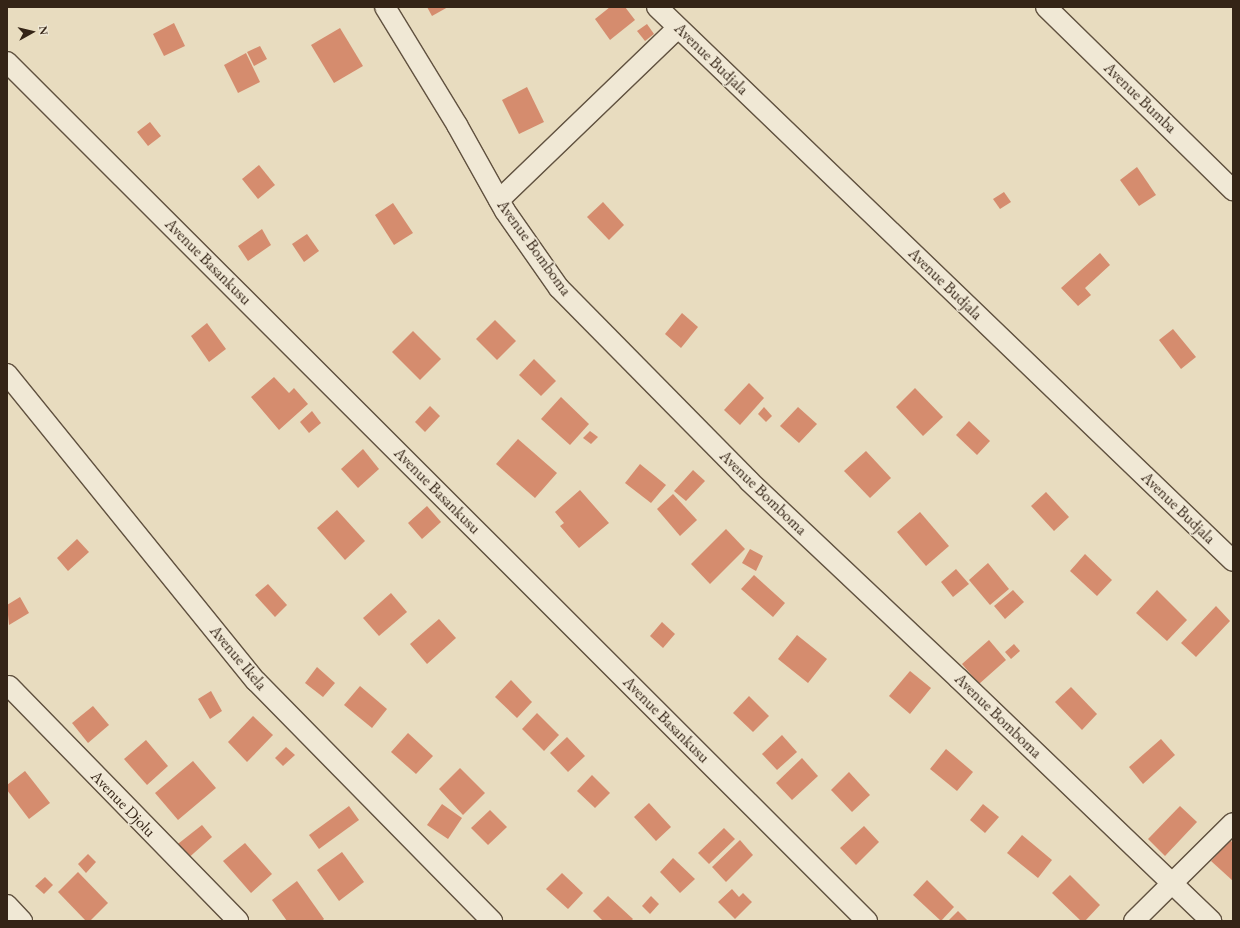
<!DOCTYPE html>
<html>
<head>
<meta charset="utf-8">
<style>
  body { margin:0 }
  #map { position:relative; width:1240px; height:928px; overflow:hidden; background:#e8dcbf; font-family:"EB Garamond",serif }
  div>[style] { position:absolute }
  .building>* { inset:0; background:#d58c6e }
  .roads { filter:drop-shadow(1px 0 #615240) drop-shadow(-1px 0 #615240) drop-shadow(0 1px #615240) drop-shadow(0 -1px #615240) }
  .minor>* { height:20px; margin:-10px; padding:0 10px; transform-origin:10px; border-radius:10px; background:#f0e8d5 }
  span { translate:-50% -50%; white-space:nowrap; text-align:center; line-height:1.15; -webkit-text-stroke:3px #f0e8d5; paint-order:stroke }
  .street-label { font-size:16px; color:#342416 }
  .frame { position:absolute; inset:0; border:8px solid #342416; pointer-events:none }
  .north { position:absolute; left:12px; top:12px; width:40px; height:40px; -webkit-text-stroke:3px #f0e8d5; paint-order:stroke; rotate:82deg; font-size:11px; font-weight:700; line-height:16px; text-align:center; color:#342416 }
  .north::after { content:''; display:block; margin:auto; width:14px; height:18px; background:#342416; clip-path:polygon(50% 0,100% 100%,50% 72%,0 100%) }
</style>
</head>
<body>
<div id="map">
  <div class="building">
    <i style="clip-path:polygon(427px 7px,448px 7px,432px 16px)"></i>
    <i style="clip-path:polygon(610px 7px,625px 7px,635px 20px,610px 40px,595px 19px)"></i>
    <i style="clip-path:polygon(174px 23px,185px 46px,164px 56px,153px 34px)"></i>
    <i style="clip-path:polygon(647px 24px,654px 34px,645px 41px,637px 31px)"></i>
    <i style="clip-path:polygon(340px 28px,363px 66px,334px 83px,311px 45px)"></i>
    <i style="clip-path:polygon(260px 46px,267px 59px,254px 66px,247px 52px)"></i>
    <i style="clip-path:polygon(246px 53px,260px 82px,238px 93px,224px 65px)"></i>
    <i style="clip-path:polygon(527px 87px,544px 122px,519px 134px,502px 100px)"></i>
    <i style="clip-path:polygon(150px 122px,161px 136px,148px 146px,137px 132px)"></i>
    <i style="clip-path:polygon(259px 165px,275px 185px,258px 199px,242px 179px)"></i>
    <i style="clip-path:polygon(1137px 167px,1156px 195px,1139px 206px,1120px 180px)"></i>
    <i style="clip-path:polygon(1004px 192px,1011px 202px,1000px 209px,993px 199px)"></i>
    <i style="clip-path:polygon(603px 202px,624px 225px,609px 240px,587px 217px)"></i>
    <i style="clip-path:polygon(393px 203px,413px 233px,394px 245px,375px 215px)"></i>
    <i style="clip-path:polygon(262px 229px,271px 245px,248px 261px,238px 246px)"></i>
    <i style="clip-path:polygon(307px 234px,319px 251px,304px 262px,292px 244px)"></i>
    <i style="clip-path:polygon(1100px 253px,1110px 265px,1085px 288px,1091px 295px,1078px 306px,1061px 288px)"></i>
    <i style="clip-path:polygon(682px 313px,698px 327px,681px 348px,665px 334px)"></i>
    <i style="clip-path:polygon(495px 320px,516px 341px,497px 360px,476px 339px)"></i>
    <i style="clip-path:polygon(207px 323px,226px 349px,209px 362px,191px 336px)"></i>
    <i style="clip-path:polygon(1173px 329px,1196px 357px,1181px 369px,1159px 340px)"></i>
    <i style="clip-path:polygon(413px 331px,441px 359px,420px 380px,392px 352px)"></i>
    <i style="clip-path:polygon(534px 359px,556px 381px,541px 396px,519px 375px)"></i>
    <i style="clip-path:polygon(274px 377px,289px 393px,294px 388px,308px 404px,279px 430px,251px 397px)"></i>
    <i style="clip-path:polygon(749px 383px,764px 398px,740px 425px,724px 410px)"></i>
    <i style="clip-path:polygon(915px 388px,943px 417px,923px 436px,896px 407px)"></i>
    <i style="clip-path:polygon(561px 397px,589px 424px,570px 445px,541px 419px)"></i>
    <i style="clip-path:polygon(430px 406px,440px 416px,425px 432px,415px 422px)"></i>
    <i style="clip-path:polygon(764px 407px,772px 416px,766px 422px,758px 414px)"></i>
    <i style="clip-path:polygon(798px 407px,817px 424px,799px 443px,780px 426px)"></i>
    <i style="clip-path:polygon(312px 411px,321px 423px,309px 433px,300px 422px)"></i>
    <i style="clip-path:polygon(969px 421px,990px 441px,977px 455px,956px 435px)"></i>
    <i style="clip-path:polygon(590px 431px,598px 437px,591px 444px,583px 438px)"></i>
    <i style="clip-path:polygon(518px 439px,557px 473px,535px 498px,496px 464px)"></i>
    <i style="clip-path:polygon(363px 449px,379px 469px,358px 488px,341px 469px)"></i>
    <i style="clip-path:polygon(866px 451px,891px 478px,870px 498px,844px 471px)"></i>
    <i style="clip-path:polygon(640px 464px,666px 485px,651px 503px,625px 483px)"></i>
    <i style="clip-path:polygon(693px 470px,705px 481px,686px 501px,674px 491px)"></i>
    <i style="clip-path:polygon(580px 490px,609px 523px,579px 548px,560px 526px,564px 523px,555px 512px)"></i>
    <i style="clip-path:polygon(1046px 492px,1069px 517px,1054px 531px,1031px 506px)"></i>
    <i style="clip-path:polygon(673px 494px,697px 520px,680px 536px,657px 509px)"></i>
    <i style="clip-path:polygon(427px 506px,441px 522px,422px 539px,408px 523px)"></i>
    <i style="clip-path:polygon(337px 510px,365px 541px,345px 560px,317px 528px)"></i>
    <i style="clip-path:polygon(920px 512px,949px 546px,926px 566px,897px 532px)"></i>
    <i style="clip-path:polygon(726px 529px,745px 549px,710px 584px,691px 564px)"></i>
    <i style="clip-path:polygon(77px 539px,89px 552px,68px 571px,57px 558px)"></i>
    <i style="clip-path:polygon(750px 549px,763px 556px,756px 571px,742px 563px)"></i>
    <i style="clip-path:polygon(1085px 554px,1112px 580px,1097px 596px,1070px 571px)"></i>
    <i style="clip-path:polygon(988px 563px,1009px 589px,990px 605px,969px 580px)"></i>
    <i style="clip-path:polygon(956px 569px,969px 584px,953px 597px,941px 582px)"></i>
    <i style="clip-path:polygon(754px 575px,785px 603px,773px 617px,741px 589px)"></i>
    <i style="clip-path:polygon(268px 584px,287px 605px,275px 617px,255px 595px)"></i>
    <i style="clip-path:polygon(1013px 590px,1024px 602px,1005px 619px,994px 606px)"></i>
    <i style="clip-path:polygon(1157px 590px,1187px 620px,1167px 641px,1136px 613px)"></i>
    <i style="clip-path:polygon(391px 593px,407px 612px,379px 636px,363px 618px)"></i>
    <i style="clip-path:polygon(20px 597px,29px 613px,9px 625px,7px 605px)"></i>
    <i style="clip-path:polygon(1216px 606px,1230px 621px,1196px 657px,1181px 643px)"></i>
    <i style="clip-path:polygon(439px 619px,456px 638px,427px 664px,410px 644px)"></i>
    <i style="clip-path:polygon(662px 622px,675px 634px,663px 648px,650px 636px)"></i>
    <i style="clip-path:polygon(797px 635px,827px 659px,808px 683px,778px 659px)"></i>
    <i style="clip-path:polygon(989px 640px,1006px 660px,979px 684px,962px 664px)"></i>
    <i style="clip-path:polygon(1014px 644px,1020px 651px,1011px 659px,1005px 652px)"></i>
    <i style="clip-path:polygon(317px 667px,335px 683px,323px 697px,305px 683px)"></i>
    <i style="clip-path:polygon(910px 671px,931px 688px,910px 714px,889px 696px)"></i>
    <i style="clip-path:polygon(511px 680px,532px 702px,517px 718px,495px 697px)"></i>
    <i style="clip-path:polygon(360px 686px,387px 709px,372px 728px,344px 705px)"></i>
    <i style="clip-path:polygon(1071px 687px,1097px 714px,1082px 730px,1055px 702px)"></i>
    <i style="clip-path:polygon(211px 691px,222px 711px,210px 719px,198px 699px)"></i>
    <i style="clip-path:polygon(749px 696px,769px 716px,753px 732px,733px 713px)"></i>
    <i style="clip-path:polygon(93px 706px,109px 725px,88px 743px,72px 723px)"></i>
    <i style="clip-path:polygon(537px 713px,559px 735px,544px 751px,522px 729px)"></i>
    <i style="clip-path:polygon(253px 716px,273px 735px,247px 762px,228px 742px)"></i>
    <i style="clip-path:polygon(408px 733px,433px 756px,416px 774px,391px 752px)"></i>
    <i style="clip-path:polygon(782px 735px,797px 752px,777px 770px,762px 754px)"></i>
    <i style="clip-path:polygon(567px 737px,585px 756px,568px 772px,550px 753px)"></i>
    <i style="clip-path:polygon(1161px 739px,1175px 755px,1143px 784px,1129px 767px)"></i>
    <i style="clip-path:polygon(146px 740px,168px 766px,147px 785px,124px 759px)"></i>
    <i style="clip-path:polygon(286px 747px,295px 755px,283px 766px,275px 758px)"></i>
    <i style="clip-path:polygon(946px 749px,973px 772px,957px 791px,930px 769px)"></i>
    <i style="clip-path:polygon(802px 758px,818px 776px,792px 800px,776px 783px)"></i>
    <i style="clip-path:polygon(193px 761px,216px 788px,178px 820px,155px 793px)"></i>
    <i style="clip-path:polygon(460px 768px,485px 793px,463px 815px,439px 789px)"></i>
    <i style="clip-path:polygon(25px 771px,50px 803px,29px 819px,7px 790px,7px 785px)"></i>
    <i style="clip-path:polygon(849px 772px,870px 795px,852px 812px,831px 790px)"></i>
    <i style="clip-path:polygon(592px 775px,610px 793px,595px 808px,577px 791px)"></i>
    <i style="clip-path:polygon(649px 803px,671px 827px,656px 841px,634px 817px)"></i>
    <i style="clip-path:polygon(442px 804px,462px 818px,448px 839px,427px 825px)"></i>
    <i style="clip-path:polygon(983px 804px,999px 817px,985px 833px,970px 820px)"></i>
    <i style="clip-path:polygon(349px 806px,359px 820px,319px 849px,309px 835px)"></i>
    <i style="clip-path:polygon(1180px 806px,1197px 822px,1165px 856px,1148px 839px)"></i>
    <i style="clip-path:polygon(490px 810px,507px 827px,488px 845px,471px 828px)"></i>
    <i style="clip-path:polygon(202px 825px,212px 837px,185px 861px,174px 847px)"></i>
    <i style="clip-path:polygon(864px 826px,879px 842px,856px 865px,840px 848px)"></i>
    <i style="clip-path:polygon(724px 828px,735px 839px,709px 864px,698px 853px)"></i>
    <i style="clip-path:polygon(1022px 835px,1052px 860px,1038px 878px,1007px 853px)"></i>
    <i style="clip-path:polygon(740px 840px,753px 855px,726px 882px,712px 867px)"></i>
    <i style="clip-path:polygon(1230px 840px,1233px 843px,1233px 881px,1211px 861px)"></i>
    <i style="clip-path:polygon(245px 843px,272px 874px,251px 893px,223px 861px)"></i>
    <i style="clip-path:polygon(342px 852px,364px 882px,339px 901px,317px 870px)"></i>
    <i style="clip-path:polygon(88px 854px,96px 862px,86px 873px,78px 864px)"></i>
    <i style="clip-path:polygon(673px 858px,695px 879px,680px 893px,660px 872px)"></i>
    <i style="clip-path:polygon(78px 872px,108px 903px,90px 921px,86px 921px,58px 892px)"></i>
    <i style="clip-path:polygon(562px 873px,583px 893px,568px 909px,546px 889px)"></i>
    <i style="clip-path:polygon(1070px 875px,1100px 905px,1085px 921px,1081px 921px,1052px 893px)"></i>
    <i style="clip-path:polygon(45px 877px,53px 885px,44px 894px,35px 886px)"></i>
    <i style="clip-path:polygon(927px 880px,954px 907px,941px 921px,913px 895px)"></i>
    <i style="clip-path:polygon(297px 881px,324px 919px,322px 921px,287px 921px,272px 900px)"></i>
    <i style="clip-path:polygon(732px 889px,739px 897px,743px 893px,752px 902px,735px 919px,718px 902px)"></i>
    <i style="clip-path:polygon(608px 896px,633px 919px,631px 921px,603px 921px,593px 911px)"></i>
    <i style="clip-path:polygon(651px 896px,659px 904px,650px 914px,642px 906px)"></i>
    <i style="clip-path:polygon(958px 911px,968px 921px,948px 921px)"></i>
  </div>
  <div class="roads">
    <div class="minor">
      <i style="left:385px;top:7px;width:138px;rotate:58.6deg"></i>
      <i style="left:457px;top:125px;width:98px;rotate:60.8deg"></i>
      <i style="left:505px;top:211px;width:94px;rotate:55deg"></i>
      <i style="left:559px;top:288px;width:271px;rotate:45.4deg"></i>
      <i style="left:749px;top:481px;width:287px;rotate:43.3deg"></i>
      <i style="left:958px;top:678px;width:351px;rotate:43.8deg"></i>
      <i style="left:657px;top:7px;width:799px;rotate:43.88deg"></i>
      <i style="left:1046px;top:7px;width:262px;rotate:44.4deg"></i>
      <i style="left:7px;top:62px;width:1216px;rotate:44.97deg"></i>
      <i style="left:499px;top:200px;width:248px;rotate:-43.9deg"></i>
      <i style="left:7px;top:374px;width:395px;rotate:51deg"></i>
      <i style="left:256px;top:681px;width:337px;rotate:45.5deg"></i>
      <i style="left:9px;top:686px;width:328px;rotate:45.7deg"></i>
      <i style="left:7px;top:905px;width:22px;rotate:47deg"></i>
      <i style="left:1134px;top:921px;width:139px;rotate:-44.7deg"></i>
    </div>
  </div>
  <div class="street-label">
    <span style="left:711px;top:59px;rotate:44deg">Avenue Budjala</span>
    <span style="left:1140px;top:98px;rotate:44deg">Avenue Bumba</span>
    <span style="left:534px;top:248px;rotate:54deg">Avenue Bomboma</span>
    <span style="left:208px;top:262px;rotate:45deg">Avenue Basankusu</span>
    <span style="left:945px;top:284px;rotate:44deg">Avenue Budjala</span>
    <span style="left:437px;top:491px;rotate:45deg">Avenue Basankusu</span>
    <span style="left:763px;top:493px;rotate:44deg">Avenue Bomboma</span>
    <span style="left:1178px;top:508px;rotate:44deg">Avenue Budjala</span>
    <span style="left:238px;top:658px;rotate:50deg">Avenue Ikela</span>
    <span style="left:998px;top:716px;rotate:44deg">Avenue Bomboma</span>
    <span style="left:666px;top:720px;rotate:45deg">Avenue Basankusu</span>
    <span style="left:123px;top:804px;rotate:46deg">Avenue Djolu</span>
  </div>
  <div class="frame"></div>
  <div class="north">N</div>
</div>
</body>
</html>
